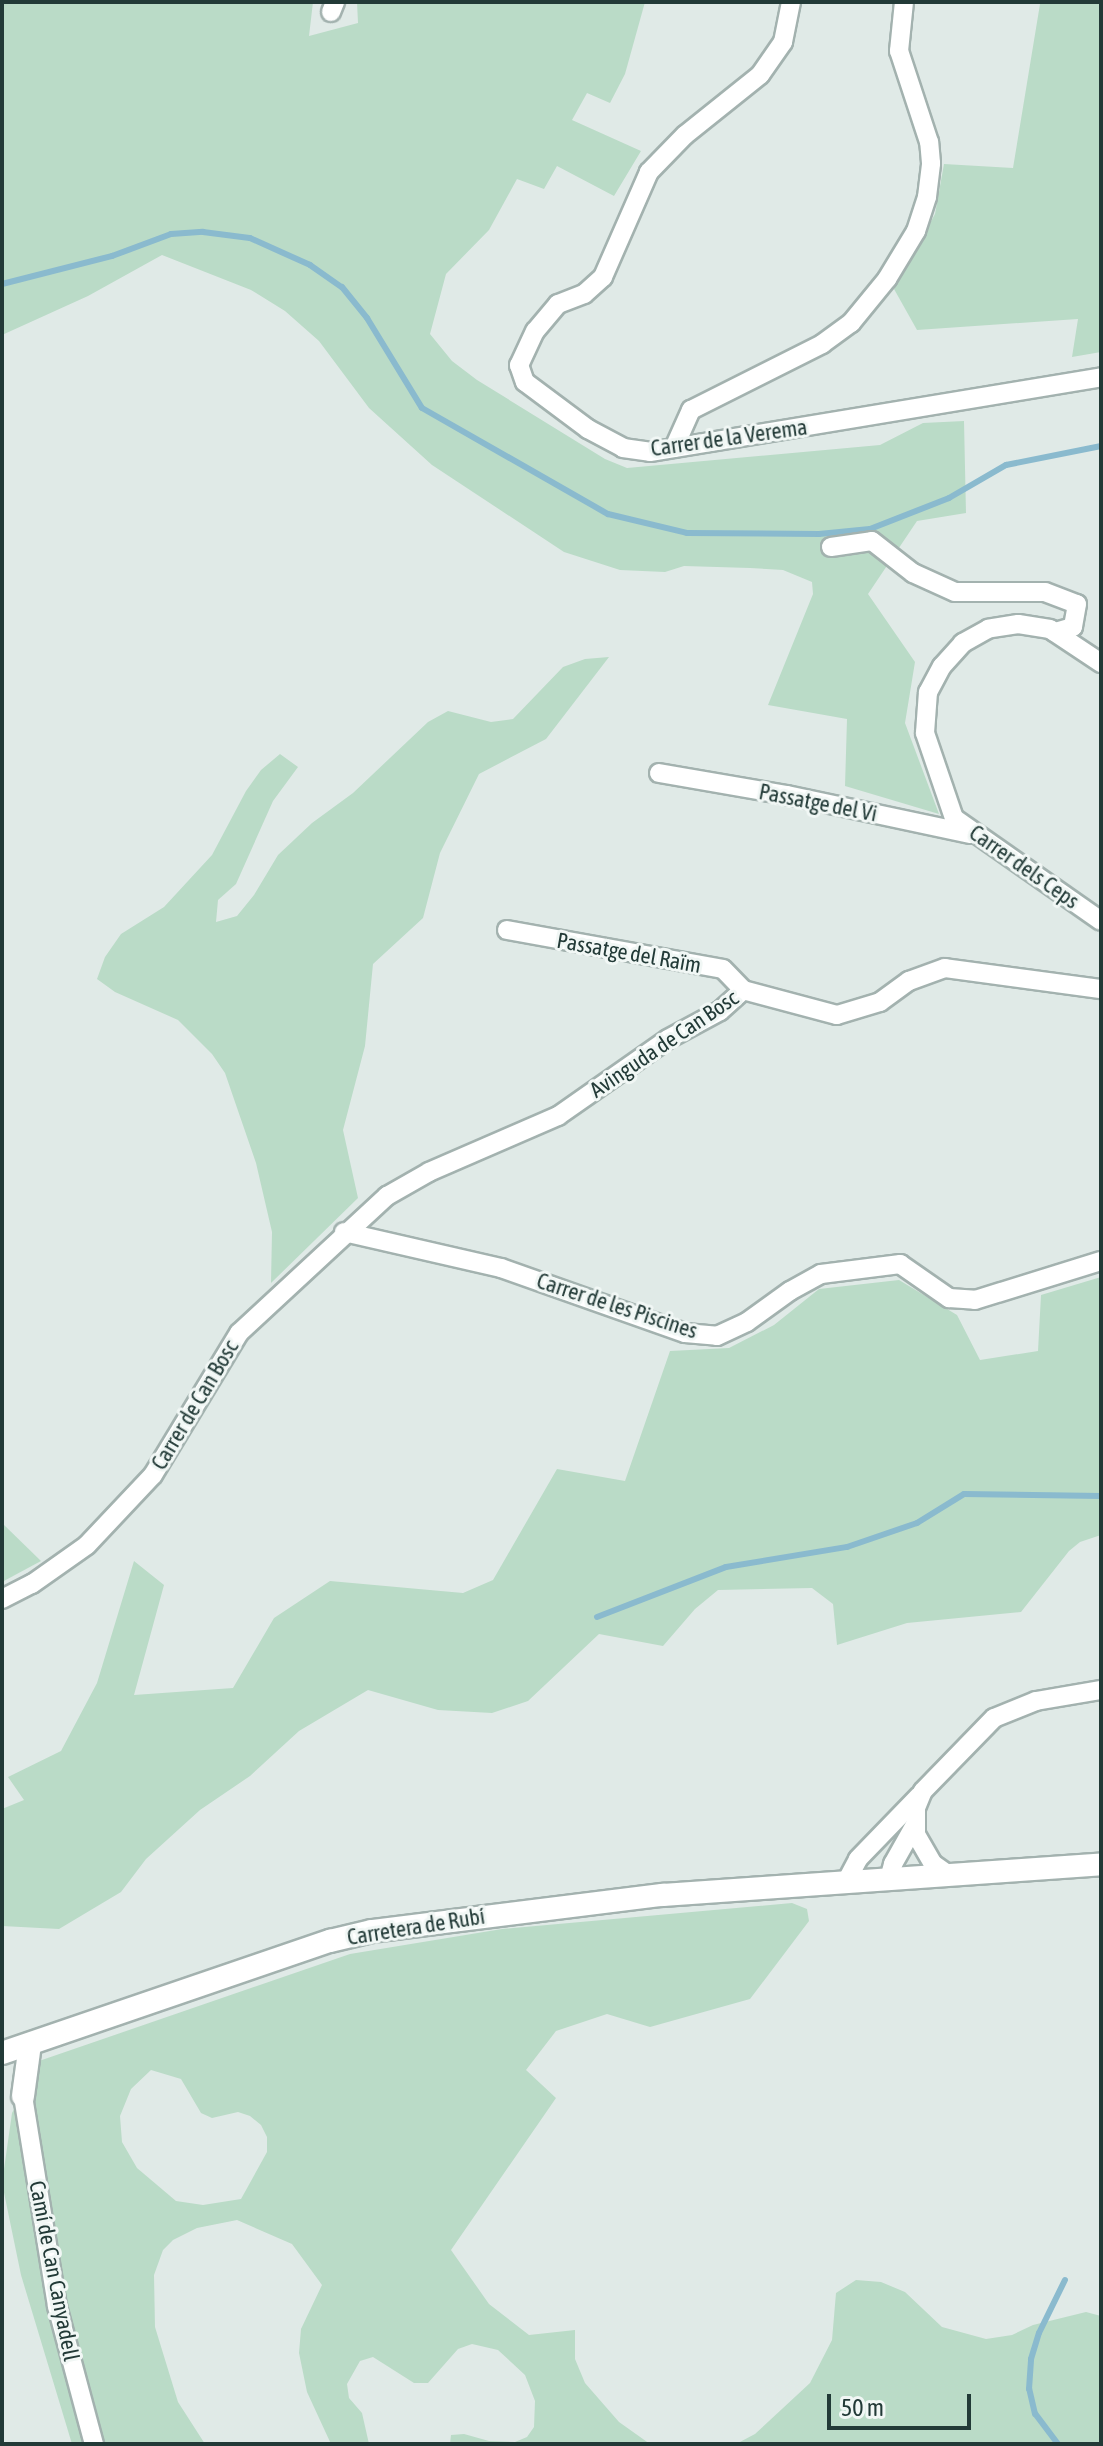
<!DOCTYPE html>
<html>
<head>
<meta charset="utf-8">
<style>
  body { margin:0 }
  #map { position:relative; width:1103px; height:2446px; overflow:hidden; background:#e0eae7; font-family:"Asap Condensed",sans-serif }
  div>[style] { position:absolute }
  .green>* { inset:0; background:#badbc7 }
  .stream>* { height:6px; margin:-3px; padding:0 3px; transform-origin:3px; border-radius:3px; background:#8abace }
  .roads { filter:drop-shadow(2px 0 #a3b2af) drop-shadow(-2px 0 #a3b2af) drop-shadow(0 2px #a3b2af) drop-shadow(0 -2px #a3b2af) }
  .minor>* { height:18px; margin:-9px; padding:0 9px; transform-origin:9px; border-radius:9px; background:#fff }
  .tertiary>* { height:22px; margin:-11px; padding:0 11px; transform-origin:11px; border-radius:11px; background:#fff }
  span { translate:-50% -50%; white-space:nowrap; text-align:center; line-height:1.15; -webkit-text-stroke:6px #f1f7f5; paint-order:stroke }
  .street-label { font-size:22px; color:#223a37 }
  .frame { position:absolute; inset:0; border:4px solid #223a37; pointer-events:none }
  .scale { position:absolute; left:827px; top:2394px; width:144px; height:36px; box-sizing:border-box; border:4px solid #223a37; border-top:0; padding-left:10px; font-size:24px; line-height:28px; white-space:nowrap; color:#223a37; -webkit-text-stroke:6px #f1f7f5; paint-order:stroke }
</style>
</head>
<body>
<div id="map">
  <div class="green">
    <i style="clip-path:polygon(2px 2px,313px 2px,309px 36px,358px 23px,357px 2px,645px 2px,625px 74px,610px 103px,587px 93px,572px 120px,641px 151px,614px 196px,557px 166px,544px 189px,517px 179px,489px 230px,446px 274px,430px 334px,452px 361px,477px 380px,605px 459px,627px 468px,880px 445px,923px 423px,964px 421px,966px 513px,917px 521px,868px 594px,915px 662px,905px 723px,939px 814px,845px 786px,847px 719px,768px 705px,813px 594px,812px 582px,783px 570px,750px 568px,684px 566px,665px 572px,620px 570px,564px 552px,432px 465px,369px 408px,319px 341px,285px 311px,251px 290px,162px 255px,88px 296px,2px 335px)"></i>
    <i style="clip-path:polygon(1037px 2px,1101px 2px,1101px 352px,1072px 357px,1078px 319px,917px 330px,894px 289px,935px 214px,944px 164px,1013px 168px,1040px 4px)"></i>
    <i style="clip-path:polygon(609px 657px,546px 739px,479px 774px,440px 853px,423px 918px,373px 964px,365px 1046px,343px 1130px,358px 1198px,271px 1283px,272px 1232px,256px 1163px,225px 1073px,212px 1054px,178px 1020px,115px 992px,97px 979px,105px 957px,121px 934px,164px 907px,212px 855px,246px 791px,261px 770px,280px 754px,298px 767px,273px 801px,236px 884px,218px 900px,216px 922px,237px 916px,254px 895px,278px 855px,312px 823px,353px 793px,428px 722px,448px 711px,491px 722px,513px 719px,563px 667px,585px 659px)"></i>
    <i style="clip-path:polygon(1101px 1277px,1101px 1535px,1080px 1542px,1069px 1551px,1021px 1612px,907px 1623px,837px 1645px,833px 1604px,812px 1588px,718px 1590px,695px 1609px,663px 1646px,599px 1634px,528px 1701px,492px 1713px,438px 1710px,368px 1690px,299px 1731px,250px 1776px,200px 1810px,146px 1859px,121px 1892px,59px 1929px,2px 1926px,2px 1809px,24px 1800px,8px 1777px,61px 1751px,97px 1683px,134px 1561px,164px 1585px,134px 1695px,233px 1688px,274px 1618px,330px 1581px,463px 1593px,493px 1580px,557px 1469px,625px 1481px,670px 1351px,729px 1348px,774px 1325px,819px 1289px,899px 1280px,957px 1315px,980px 1360px,1038px 1351px,1041px 1295px)"></i>
    <i style="clip-path:polygon(2px 1523px,41px 1561px,2px 1582px)"></i>
    <i style="clip-path:polygon(evenodd,792px 1903px,807px 1909px,809px 1921px,750px 1999px,650px 2027px,607px 2014px,556px 2031px,526px 2070px,556px 2098px,451px 2250px,489px 2304px,529px 2335px,575px 2330px,575px 2359px,585px 2383px,619px 2422px,650px 2444px,450px 2444px,451px 2435px,464px 2434px,489px 2441px,515px 2442px,527px 2437px,534px 2427px,535px 2401px,525px 2375px,498px 2350px,472px 2344px,458px 2349px,428px 2383px,414px 2383px,373px 2357px,360px 2361px,347px 2384px,349px 2398px,362px 2413px,369px 2444px,331px 2444px,307px 2392px,299px 2353px,301px 2329px,322px 2285px,292px 2244px,237px 2220px,197px 2228px,173px 2240px,163px 2250px,154px 2275px,155px 2327px,178px 2402px,205px 2444px,72px 2444px,21px 2275px,2px 2183px,12px 2113px,39px 2061px,350px 1954px,502px 1929px,792px 1903px,151px 2070px,181px 2079px,201px 2113px,212px 2118px,238px 2112px,250px 2116px,261px 2125px,267px 2137px,267px 2152px,241px 2199px,203px 2205px,176px 2201px,137px 2168px,122px 2142px,120px 2116px,131px 2089px,151px 2070px)"></i>
    <i style="clip-path:polygon(856px 2280px,881px 2282px,905px 2292px,942px 2327px,986px 2339px,1012px 2335px,1033px 2325px,1086px 2312px,1101px 2316px,1101px 2444px,736px 2444px,755px 2434px,810px 2383px,832px 2340px,836px 2293px)"></i>
  </div>
  <div class="stream">
    <i style="left:2px;top:284px;width:114px;rotate:-14.3deg"></i>
    <i style="left:112px;top:256px;width:63px;rotate:-20.4deg"></i>
    <i style="left:171px;top:234px;width:32px;rotate:-4deg"></i>
    <i style="left:203px;top:232px;width:47px;rotate:7.3deg"></i>
    <i style="left:250px;top:238px;width:66px;rotate:24.2deg"></i>
    <i style="left:310px;top:265px;width:39px;rotate:35deg"></i>
    <i style="left:342px;top:287px;width:40px;rotate:51deg"></i>
    <i style="left:367px;top:318px;width:105px;rotate:58.6deg"></i>
    <i style="left:422px;top:408px;width:214px;rotate:29.7deg"></i>
    <i style="left:608px;top:514px;width:81px;rotate:13.5deg"></i>
    <i style="left:687px;top:533px;width:132px;rotate:0.4deg"></i>
    <i style="left:819px;top:534px;width:51px;rotate:-5.6deg"></i>
    <i style="left:870px;top:529px;width:85px;rotate:-21.4deg"></i>
    <i style="left:949px;top:498px;width:66px;rotate:-30.1deg"></i>
    <i style="left:1006px;top:465px;width:97px;rotate:-11.3deg"></i>
    <i style="left:597px;top:1617px;width:138px;rotate:-21.2deg"></i>
    <i style="left:726px;top:1567px;width:123px;rotate:-9.4deg"></i>
    <i style="left:847px;top:1547px;width:74px;rotate:-18.9deg"></i>
    <i style="left:917px;top:1523px;width:55px;rotate:-31.7deg"></i>
    <i style="left:964px;top:1494px;width:137px;rotate:0.8deg"></i>
    <i style="left:1058px;top:2444px;width:38px;rotate:-127deg"></i>
    <i style="left:1035px;top:2414px;width:26px;rotate:-103deg"></i>
    <i style="left:1029px;top:2389px;width:30px;rotate:-86deg"></i>
    <i style="left:1031px;top:2359px;width:27px;rotate:-73deg"></i>
    <i style="left:1039px;top:2333px;width:59px;rotate:-63.9deg"></i>
  </div>
  <div class="roads">
    <div class="minor">
      <i style="left:791px;top:2px;width:41px;rotate:101.3deg"></i>
      <i style="left:783px;top:42px;width:40px;rotate:124.9deg"></i>
      <i style="left:760px;top:75px;width:96px;rotate:141.3deg"></i>
      <i style="left:685px;top:135px;width:52px;rotate:134.2deg"></i>
      <i style="left:649px;top:172px;width:115px;rotate:113.7deg"></i>
      <i style="left:603px;top:277px;width:25px;rotate:138deg"></i>
      <i style="left:584px;top:294px;width:28px;rotate:159deg"></i>
      <i style="left:558px;top:304px;width:35px;rotate:130deg"></i>
      <i style="left:535px;top:331px;width:38px;rotate:115deg"></i>
      <i style="left:519px;top:365px;width:18px;rotate:71deg"></i>
      <i style="left:525px;top:382px;width:79px;rotate:36.7deg"></i>
      <i style="left:588px;top:429px;width:40px;rotate:28deg"></i>
      <i style="left:623px;top:448px;width:27px;rotate:8deg"></i>
      <i style="left:650px;top:452px;width:457px;rotate:-9.4deg"></i>
      <i style="left:331px;top:12px;width:11px;rotate:-68deg"></i>
      <i style="left:674px;top:448px;width:42px;rotate:-65.9deg"></i>
      <i style="left:691px;top:410px;width:147px;rotate:-26.7deg"></i>
      <i style="left:822px;top:344px;width:36px;rotate:-36deg"></i>
      <i style="left:851px;top:323px;width:57px;rotate:-50.7deg"></i>
      <i style="left:887px;top:279px;width:56px;rotate:-58.9deg"></i>
      <i style="left:916px;top:231px;width:36px;rotate:-72deg"></i>
      <i style="left:927px;top:197px;width:34px;rotate:-83deg"></i>
      <i style="left:931px;top:163px;width:21px;rotate:-95deg"></i>
      <i style="left:929px;top:142px;width:96px;rotate:-108.2deg"></i>
      <i style="left:899px;top:51px;width:49px;rotate:-84.2deg"></i>
      <i style="left:831px;top:547px;width:41px;rotate:-8.3deg"></i>
      <i style="left:872px;top:541px;width:52px;rotate:38deg"></i>
      <i style="left:913px;top:573px;width:46px;rotate:24.3deg"></i>
      <i style="left:955px;top:592px;width:90px"></i>
      <i style="left:1045px;top:592px;width:34px;rotate:21deg"></i>
      <i style="left:1077px;top:604px;width:23px;rotate:100deg"></i>
      <i style="left:1073px;top:627px;width:19px;rotate:164deg"></i>
      <i style="left:1101px;top:663px;width:61px;rotate:-146.3deg"></i>
      <i style="left:1050px;top:629px;width:32px;rotate:-171deg"></i>
      <i style="left:1018px;top:624px;width:30px;rotate:171deg"></i>
      <i style="left:988px;top:629px;width:29px;rotate:151deg"></i>
      <i style="left:963px;top:643px;width:31px;rotate:132deg"></i>
      <i style="left:942px;top:666px;width:30px;rotate:118deg"></i>
      <i style="left:928px;top:692px;width:41px;rotate:94.2deg"></i>
      <i style="left:925px;top:733px;width:90px;rotate:71.2deg"></i>
      <i style="left:954px;top:818px;width:179px;rotate:35deg"></i>
      <i style="left:659px;top:773px;width:130px;rotate:9.8deg"></i>
      <i style="left:787px;top:795px;width:187px;rotate:12deg"></i>
      <i style="left:507px;top:930px;width:219px;rotate:10.2deg"></i>
      <i style="left:723px;top:969px;width:29px;rotate:46deg"></i>
      <i style="left:344px;top:1232px;width:161px;rotate:12.9deg"></i>
      <i style="left:501px;top:1268px;width:195px;rotate:19.5deg"></i>
      <i style="left:685px;top:1333px;width:32px;rotate:5deg"></i>
      <i style="left:717px;top:1336px;width:33px;rotate:-25deg"></i>
      <i style="left:747px;top:1322px;width:53px;rotate:-35.8deg"></i>
      <i style="left:790px;top:1291px;width:35px;rotate:-29deg"></i>
      <i style="left:821px;top:1274px;width:80px;rotate:-7.2deg"></i>
      <i style="left:900px;top:1264px;width:60px;rotate:34.8deg"></i>
      <i style="left:949px;top:1298px;width:26px;rotate:4deg"></i>
      <i style="left:975px;top:1300px;width:132px;rotate:-17.2deg"></i>
      <i style="left:2px;top:1599px;width:34px;rotate:-27deg"></i>
      <i style="left:32px;top:1584px;width:67px;rotate:-35.3deg"></i>
      <i style="left:87px;top:1545px;width:96px;rotate:-46.7deg"></i>
      <i style="left:153px;top:1475px;width:166px;rotate:-58.8deg"></i>
      <i style="left:239px;top:1333px;width:202px;rotate:-42.8deg"></i>
      <i style="left:387px;top:1196px;width:48px;rotate:-29.7deg"></i>
      <i style="left:429px;top:1172px;width:141px;rotate:-23.5deg"></i>
      <i style="left:558px;top:1116px;width:134px;rotate:-35deg"></i>
      <i style="left:668px;top:1039px;width:59px;rotate:-28.3deg"></i>
      <i style="left:720px;top:1011px;width:31px;rotate:-42deg"></i>
      <i style="left:743px;top:990px;width:97px;rotate:14.9deg"></i>
      <i style="left:837px;top:1015px;width:45px;rotate:-16.8deg"></i>
      <i style="left:880px;top:1002px;width:36px;rotate:-36deg"></i>
      <i style="left:909px;top:981px;width:38px;rotate:-20deg"></i>
      <i style="left:945px;top:968px;width:157px;rotate:7.7deg"></i>
      <i style="left:949px;top:1875px;width:19px;rotate:-145deg"></i>
      <i style="left:933px;top:1864px;width:34px;rotate:-120deg"></i>
      <i style="left:916px;top:1834px;width:26px;rotate:-90deg"></i>
      <i style="left:916px;top:1808px;width:18px;rotate:-68deg"></i>
      <i style="left:923px;top:1791px;width:102px;rotate:-45.8deg"></i>
      <i style="left:994px;top:1718px;width:45px;rotate:-22deg"></i>
      <i style="left:1036px;top:1701px;width:66px;rotate:-9.6deg"></i>
      <i style="left:889px;top:1879px;width:16px;rotate:-75deg"></i>
      <i style="left:893px;top:1864px;width:47px;rotate:-60.7deg"></i>
      <i style="left:846px;top:1882px;width:26px;rotate:-62deg"></i>
      <i style="left:858px;top:1859px;width:88px;rotate:-45.9deg"></i>
      <i style="left:23px;top:2096px;width:213px;rotate:80.8deg"></i>
      <i style="left:57px;top:2306px;width:143px;rotate:75deg"></i>
    </div>
    <div class="tertiary">
      <i style="left:2px;top:2053px;width:347px;rotate:-18.9deg"></i>
      <i style="left:330px;top:1941px;width:43px;rotate:-13.4deg"></i>
      <i style="left:372px;top:1931px;width:293px;rotate:-7.1deg"></i>
      <i style="left:663px;top:1895px;width:439px;rotate:-4deg"></i>
      <i style="left:23px;top:2096px;width:52px;rotate:-82.3deg"></i>
    </div>
  </div>
  <div class="street-label">
    <span style="left:729px;top:438px;rotate:-8deg">Carrer de la Verema</span>
    <span style="left:818px;top:803px;rotate:11deg">Passatge del Vi</span>
    <span style="left:1024px;top:867px;rotate:35deg">Carrer dels Ceps</span>
    <span style="left:629px;top:953px;rotate:10deg">Passatge del Raïm</span>
    <span style="left:664px;top:1044px;rotate:-34deg">Avinguda de Can Bosc</span>
    <span style="left:617px;top:1306px;rotate:18deg">Carrer de les Piscines</span>
    <span style="left:195px;top:1405px;rotate:-59deg">Carrer de Can Bosc</span>
    <span style="left:416px;top:1927px;rotate:-9deg">Carretera de Rubí</span>
    <span style="left:54px;top:2271px;rotate:79deg">Camí de Can Canyadell</span>
  </div>
  <div class="frame"></div>
  <div class="scale">50 m</div>
</div>
</body>
</html>
